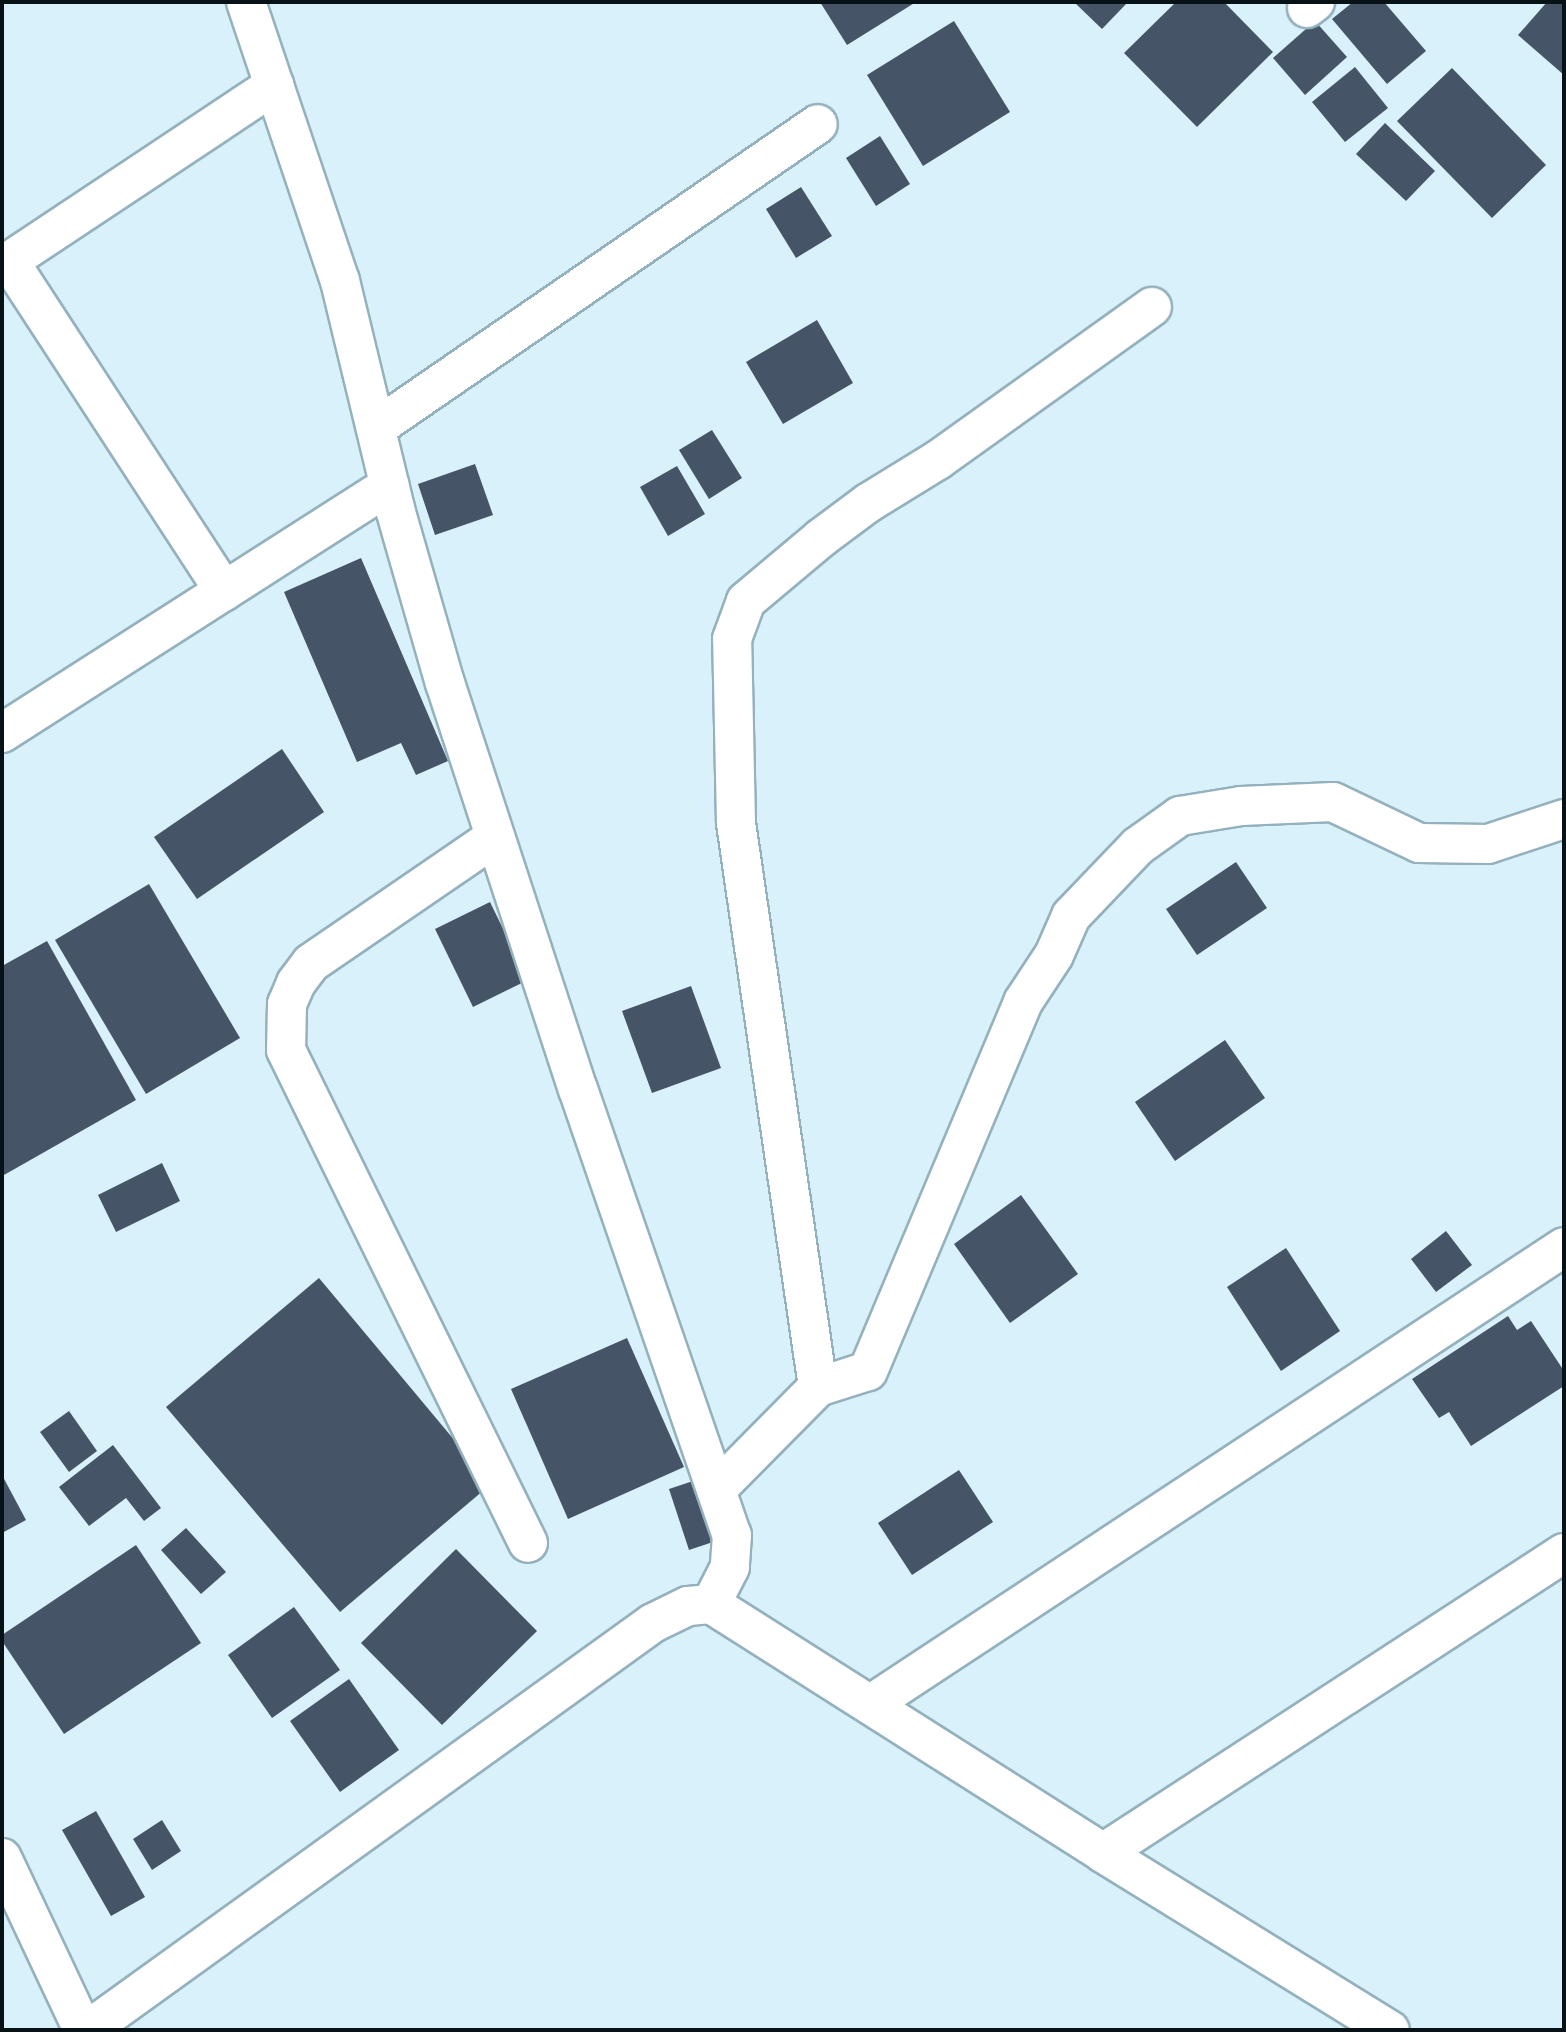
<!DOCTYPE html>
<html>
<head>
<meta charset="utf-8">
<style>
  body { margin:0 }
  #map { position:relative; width:1566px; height:2032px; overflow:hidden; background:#d9f1fb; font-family:"Space Grotesk",sans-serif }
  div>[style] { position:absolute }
  .building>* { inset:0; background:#455467 }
  .roads { filter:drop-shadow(2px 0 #94b1bd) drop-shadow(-2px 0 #94b1bd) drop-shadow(0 2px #94b1bd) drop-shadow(0 -2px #94b1bd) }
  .minor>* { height:38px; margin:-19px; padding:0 19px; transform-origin:19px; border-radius:19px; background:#fff }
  span { translate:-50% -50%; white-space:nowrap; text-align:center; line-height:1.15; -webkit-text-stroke:7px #fff; paint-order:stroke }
  .frame { position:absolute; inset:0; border:4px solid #071216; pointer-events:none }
</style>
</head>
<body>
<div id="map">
  <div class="building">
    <i style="clip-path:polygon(820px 2px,916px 2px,847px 45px)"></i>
    <i style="clip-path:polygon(1074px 2px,1128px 2px,1102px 29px)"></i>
    <i style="clip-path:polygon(1176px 2px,1224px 2px,1273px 52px,1197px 127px,1124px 53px)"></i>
    <i style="clip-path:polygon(1353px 2px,1384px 2px,1426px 51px,1387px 84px,1332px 19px)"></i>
    <i style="clip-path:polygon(1547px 2px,1564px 2px,1564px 75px,1518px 35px)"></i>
    <i style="clip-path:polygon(954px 21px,1010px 112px,923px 166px,867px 75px)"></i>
    <i style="clip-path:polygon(1315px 21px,1347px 57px,1305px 95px,1273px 58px)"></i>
    <i style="clip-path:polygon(1355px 67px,1388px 108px,1345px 142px,1312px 102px)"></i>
    <i style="clip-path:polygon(1452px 68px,1546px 165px,1492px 218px,1397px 121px)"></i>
    <i style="clip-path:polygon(1385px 123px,1435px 171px,1406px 201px,1356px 154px)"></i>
    <i style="clip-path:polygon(880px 136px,910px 184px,876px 206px,846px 158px)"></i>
    <i style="clip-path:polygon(801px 187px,832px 236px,796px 258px,766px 209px)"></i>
    <i style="clip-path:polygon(817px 320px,853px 383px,783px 424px,746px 362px)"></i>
    <i style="clip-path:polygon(712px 430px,742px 478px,709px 499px,679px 450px)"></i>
    <i style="clip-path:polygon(475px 464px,493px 515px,435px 535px,418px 484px)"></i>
    <i style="clip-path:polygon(677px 466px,705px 514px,668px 536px,640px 487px)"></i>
    <i style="clip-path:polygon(361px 558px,448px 761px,416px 775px,401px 743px,357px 762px,284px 592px)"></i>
    <i style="clip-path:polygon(282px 749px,324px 812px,197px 899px,154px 837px)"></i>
    <i style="clip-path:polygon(1236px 862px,1267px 908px,1197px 955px,1166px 909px)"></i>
    <i style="clip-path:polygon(149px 884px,240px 1038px,146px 1094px,55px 940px)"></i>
    <i style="clip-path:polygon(490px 902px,528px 980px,473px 1007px,435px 929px)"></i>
    <i style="clip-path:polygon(47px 941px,136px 1100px,4px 1175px,2px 966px)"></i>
    <i style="clip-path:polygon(691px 986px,721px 1068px,652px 1093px,622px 1011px)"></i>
    <i style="clip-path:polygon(1225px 1040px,1265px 1098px,1175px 1161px,1135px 1102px)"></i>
    <i style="clip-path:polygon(162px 1163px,180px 1201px,116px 1232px,98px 1195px)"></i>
    <i style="clip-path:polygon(1021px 1195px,1078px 1274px,1010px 1323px,954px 1244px)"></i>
    <i style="clip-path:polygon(1446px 1231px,1472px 1265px,1436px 1292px,1411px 1259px)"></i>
    <i style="clip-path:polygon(1286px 1248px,1340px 1331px,1281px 1371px,1227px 1287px)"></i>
    <i style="clip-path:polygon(319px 1278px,491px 1484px,340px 1612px,166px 1407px)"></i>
    <i style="clip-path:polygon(1508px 1316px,1517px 1330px,1531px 1321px,1564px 1371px,1564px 1386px,1471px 1446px,1449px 1412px,1439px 1418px,1412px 1379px)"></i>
    <i style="clip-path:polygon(627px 1338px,684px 1467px,568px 1519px,511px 1389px)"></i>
    <i style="clip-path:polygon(69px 1411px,97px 1451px,69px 1472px,40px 1432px)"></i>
    <i style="clip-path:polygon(113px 1445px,161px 1508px,144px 1521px,126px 1498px,89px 1526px,59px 1487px)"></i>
    <i style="clip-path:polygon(959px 1470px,993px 1522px,912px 1575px,878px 1523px)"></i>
    <i style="clip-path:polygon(2px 1475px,26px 1520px,2px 1533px)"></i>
    <i style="clip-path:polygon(705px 1477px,725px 1538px,689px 1550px,669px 1489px)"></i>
    <i style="clip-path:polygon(186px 1528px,226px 1572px,201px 1594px,161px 1550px)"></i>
    <i style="clip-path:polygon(136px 1545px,201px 1643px,64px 1734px,2px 1641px,2px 1635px)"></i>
    <i style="clip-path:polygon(456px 1549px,537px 1631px,442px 1725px,361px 1643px)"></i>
    <i style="clip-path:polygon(294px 1607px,340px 1670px,272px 1718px,228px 1655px)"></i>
    <i style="clip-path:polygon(349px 1679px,399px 1750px,340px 1792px,290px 1721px)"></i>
    <i style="clip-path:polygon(96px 1811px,145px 1897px,111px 1916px,62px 1830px)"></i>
    <i style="clip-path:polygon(162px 1820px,181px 1851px,152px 1870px,133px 1839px)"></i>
  </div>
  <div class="roads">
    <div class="minor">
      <i style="left:246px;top:2px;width:294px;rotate:71.4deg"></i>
      <i style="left:340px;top:281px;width:235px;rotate:76.4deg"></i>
      <i style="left:395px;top:509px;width:181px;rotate:74deg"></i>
      <i style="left:445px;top:683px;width:427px;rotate:71.9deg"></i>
      <i style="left:578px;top:1089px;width:472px;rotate:71deg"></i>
      <i style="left:732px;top:1535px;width:32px;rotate:94deg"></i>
      <i style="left:730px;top:1567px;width:42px;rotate:117.2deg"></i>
      <i style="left:1307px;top:8px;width:10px;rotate:-37deg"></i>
      <i style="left:9px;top:261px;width:394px;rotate:56.9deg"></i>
      <i style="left:2px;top:266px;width:327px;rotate:-33.6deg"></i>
      <i style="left:376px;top:428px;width:536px;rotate:-34.52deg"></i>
      <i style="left:2px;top:733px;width:460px;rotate:-32.6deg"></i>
      <i style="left:495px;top:837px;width:223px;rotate:145.6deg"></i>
      <i style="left:311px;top:963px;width:25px;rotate:127deg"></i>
      <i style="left:296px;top:983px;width:23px;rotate:113deg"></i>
      <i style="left:287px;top:1004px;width:46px;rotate:91.2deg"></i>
      <i style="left:286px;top:1050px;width:549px;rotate:63.85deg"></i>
      <i style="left:818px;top:1387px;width:570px;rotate:-98.27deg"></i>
      <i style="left:736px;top:823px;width:184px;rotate:-91.2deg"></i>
      <i style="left:732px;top:639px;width:40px;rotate:-69.8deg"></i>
      <i style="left:746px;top:601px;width:98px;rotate:-40deg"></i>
      <i style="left:821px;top:538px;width:59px;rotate:-36.7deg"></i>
      <i style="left:868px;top:503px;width:82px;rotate:-31.6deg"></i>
      <i style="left:938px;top:460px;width:263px;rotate:-35.6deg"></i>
      <i style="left:717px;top:1489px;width:144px;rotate:-45.3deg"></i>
      <i style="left:818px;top:1387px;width:52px;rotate:-17.7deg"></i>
      <i style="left:868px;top:1371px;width:400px;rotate:-67.2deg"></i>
      <i style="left:1023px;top:1002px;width:56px;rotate:-56.6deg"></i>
      <i style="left:1054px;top:955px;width:43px;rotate:-66.4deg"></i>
      <i style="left:1071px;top:916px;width:97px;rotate:-46.3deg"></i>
      <i style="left:1138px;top:846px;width:52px;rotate:-35.5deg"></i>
      <i style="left:1180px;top:816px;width:62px;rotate:-9.3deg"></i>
      <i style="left:1241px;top:806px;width:92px;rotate:-2.5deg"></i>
      <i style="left:1333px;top:802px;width:95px;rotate:25.5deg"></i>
      <i style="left:1419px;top:843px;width:69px;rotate:0.8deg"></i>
      <i style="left:1488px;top:844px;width:80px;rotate:-18.2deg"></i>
      <i style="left:871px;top:1704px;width:830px;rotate:-33.4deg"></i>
      <i style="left:1103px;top:1853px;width:550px;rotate:-33.05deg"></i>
      <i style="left:2px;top:1858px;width:190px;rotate:64.8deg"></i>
      <i style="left:88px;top:2030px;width:696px;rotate:-35.77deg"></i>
      <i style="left:653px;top:1623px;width:39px;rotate:-26deg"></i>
      <i style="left:688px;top:1606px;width:23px;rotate:-5deg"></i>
      <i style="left:711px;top:1604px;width:464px;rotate:32.4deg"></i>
      <i style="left:1103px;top:1853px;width:337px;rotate:31.7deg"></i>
    </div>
  </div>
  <div class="frame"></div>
</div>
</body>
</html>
